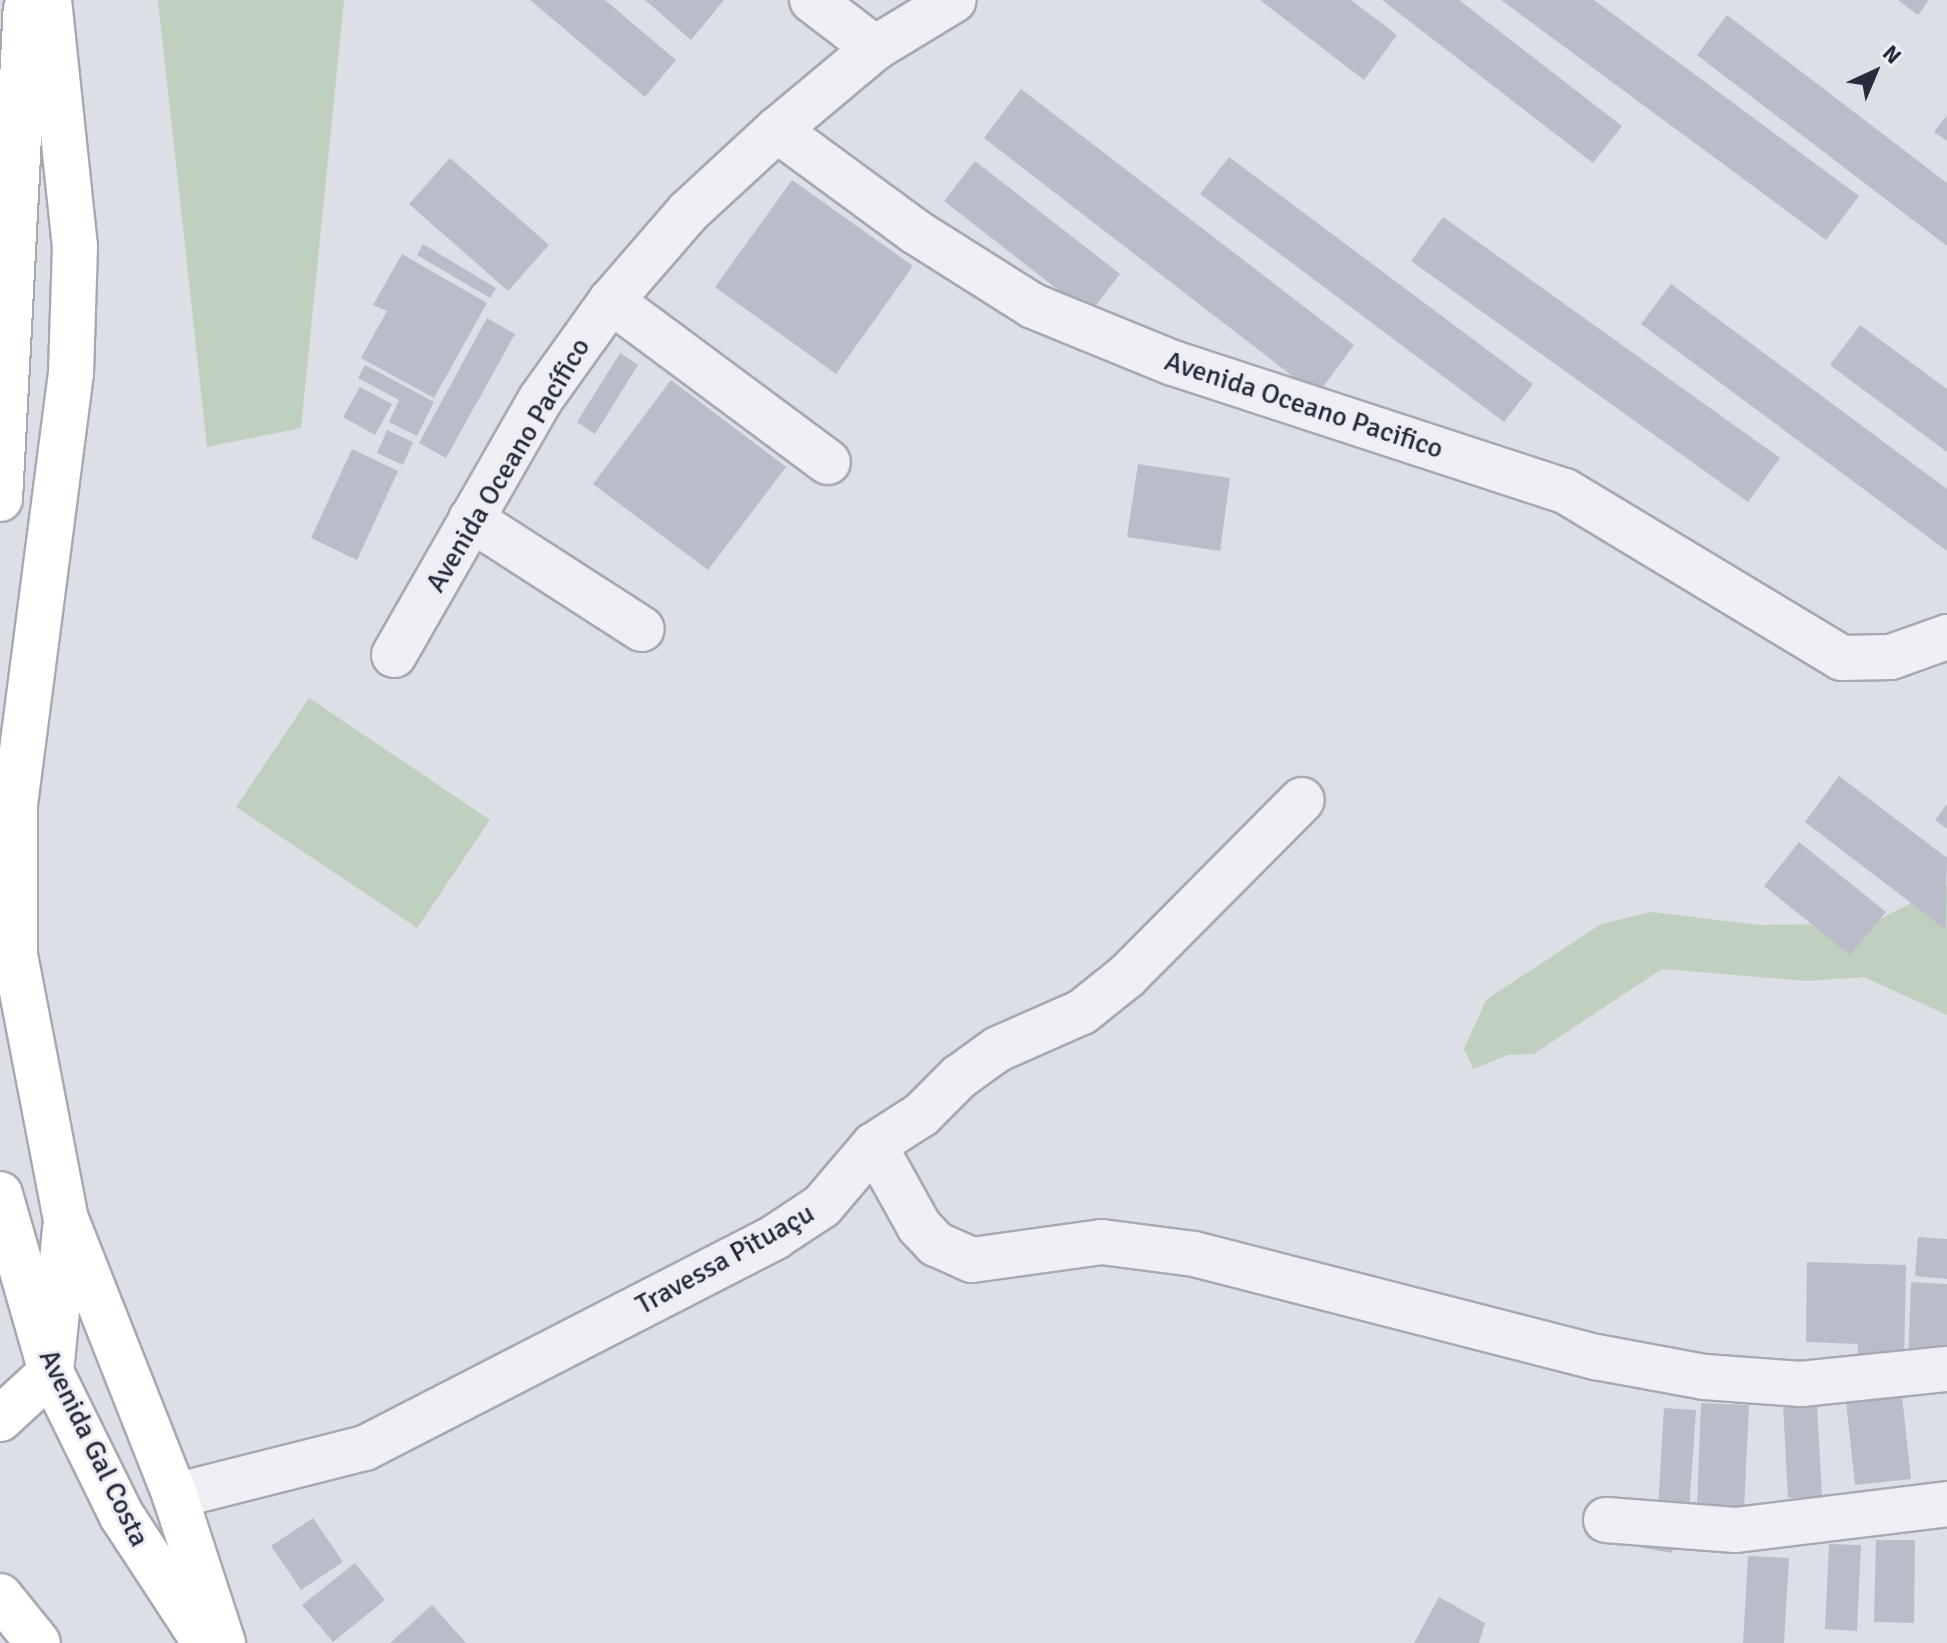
<!DOCTYPE html>
<html>
<head>
<meta charset="utf-8">
<style>
  body { margin:0 }
  #map { position:relative; width:1947px; height:1643px; overflow:hidden; background:#dddfe6; font-family:Signika,sans-serif }
  div>[style] { position:absolute }
  .green>* { inset:0; background:#bfd0be }
  .building>* { inset:0; background:#babdc9 }
  .roads { filter:drop-shadow(2px 0 #a6a9b3) drop-shadow(-2px 0 #a6a9b3) drop-shadow(0 2px #a6a9b3) drop-shadow(0 -2px #a6a9b3) }
  .minor>* { height:44px; margin:-22px; padding:0 22px; transform-origin:22px; border-radius:22px; background:#eff0f5 }
  .major>* { height:44px; margin:-22px; padding:0 22px; transform-origin:22px; border-radius:22px; background:#fff }
  span { translate:-50% -50%; white-space:nowrap; text-align:center; line-height:1.15; -webkit-text-stroke:6px #eceef4; paint-order:stroke }
  .street-label { font-size:28px; color:#272a3c }
  .north { position:absolute; left:1835px; top:32px; width:80px; height:80px; -webkit-text-stroke:6px #eceef4; paint-order:stroke; rotate:44deg; font-size:22px; font-weight:700; line-height:32px; text-align:center; color:#272a3c }
  .north::after { content:''; display:block; margin:auto; width:28px; height:36px; background:#272a3c; clip-path:polygon(50% 0,100% 100%,50% 72%,0 100%) }
</style>
</head>
<body>
<div id="map">
  <div class="green">
    <i style="clip-path:polygon(158px 0,344px 0,301px 428px,207px 447px)"></i>
    <i style="clip-path:polygon(309px 698px,490px 820px,417px 928px,236px 807px)"></i>
    <i style="clip-path:polygon(1947px 885px,1947px 1015px,1864px 977px,1808px 981px,1662px 969px,1534px 1054px,1508px 1055px,1473px 1069px,1464px 1049px,1486px 1000px,1601px 924px,1651px 912px,1760px 925px,1870px 924px)"></i>
  </div>
  <div class="building">
    <i style="clip-path:polygon(530px 0,605px 0,676px 60px,645px 97px)"></i>
    <i style="clip-path:polygon(645px 0,724px 0,691px 40px)"></i>
    <i style="clip-path:polygon(1260px 0,1351px 0,1397px 35px,1364px 80px)"></i>
    <i style="clip-path:polygon(1382px 0,1459px 0,1622px 126px,1593px 163px)"></i>
    <i style="clip-path:polygon(1501px 0,1594px 0,1859px 196px,1826px 240px)"></i>
    <i style="clip-path:polygon(1898px 0,1929px 0,1918px 15px)"></i>
    <i style="clip-path:polygon(1727px 15px,1947px 183px,1947px 246px,1697px 55px)"></i>
    <i style="clip-path:polygon(1021px 89px,1354px 345px,1317px 395px,984px 138px)"></i>
    <i style="clip-path:polygon(1947px 115px,1947px 141px,1934px 132px)"></i>
    <i style="clip-path:polygon(1229px 157px,1533px 384px,1504px 422px,1200px 194px)"></i>
    <i style="clip-path:polygon(450px 158px,549px 245px,508px 291px,409px 204px)"></i>
    <i style="clip-path:polygon(975px 161px,1120px 274px,1089px 314px,944px 201px)"></i>
    <i style="clip-path:polygon(792px 180px,913px 266px,836px 374px,715px 287px)"></i>
    <i style="clip-path:polygon(1443px 217px,1780px 458px,1748px 502px,1411px 261px)"></i>
    <i style="clip-path:polygon(423px 244px,496px 288px,490px 298px,417px 255px)"></i>
    <i style="clip-path:polygon(402px 254px,487px 303px,434px 398px,361px 358px,387px 311px,373px 305px)"></i>
    <i style="clip-path:polygon(1671px 284px,1947px 489px,1947px 551px,1641px 324px)"></i>
    <i style="clip-path:polygon(487px 318px,515px 334px,446px 458px,419px 443px)"></i>
    <i style="clip-path:polygon(1860px 325px,1947px 389px,1947px 452px,1830px 365px)"></i>
    <i style="clip-path:polygon(620px 353px,638px 365px,595px 434px,577px 422px)"></i>
    <i style="clip-path:polygon(365px 365px,434px 402px,417px 436px,389px 422px,399px 400px,358px 378px)"></i>
    <i style="clip-path:polygon(671px 380px,786px 467px,708px 570px,593px 484px)"></i>
    <i style="clip-path:polygon(360px 387px,392px 404px,375px 435px,343px 417px)"></i>
    <i style="clip-path:polygon(387px 430px,413px 442px,403px 465px,377px 453px)"></i>
    <i style="clip-path:polygon(352px 449px,398px 471px,357px 560px,311px 538px)"></i>
    <i style="clip-path:polygon(1138px 464px,1230px 478px,1220px 551px,1127px 537px)"></i>
    <i style="clip-path:polygon(1839px 776px,1947px 858px,1945px 929px,1805px 822px)"></i>
    <i style="clip-path:polygon(1947px 804px,1947px 829px,1935px 820px)"></i>
    <i style="clip-path:polygon(1799px 842px,1886px 912px,1850px 955px,1764px 886px)"></i>
    <i style="clip-path:polygon(1918px 1237px,1947px 1239px,1947px 1279px,1915px 1276px)"></i>
    <i style="clip-path:polygon(1807px 1262px,1906px 1265px,1904px 1364px,1857px 1363px,1858px 1344px,1806px 1342px)"></i>
    <i style="clip-path:polygon(1911px 1282px,1947px 1284px,1947px 1367px,1908px 1365px)"></i>
    <i style="clip-path:polygon(1901px 1386px,1911px 1479px,1855px 1485px,1845px 1392px)"></i>
    <i style="clip-path:polygon(1701px 1403px,1749px 1405px,1744px 1510px,1697px 1507px)"></i>
    <i style="clip-path:polygon(1817px 1403px,1822px 1497px,1788px 1498px,1783px 1404px)"></i>
    <i style="clip-path:polygon(1664px 1408px,1696px 1410px,1689px 1511px,1658px 1509px)"></i>
    <i style="clip-path:polygon(313px 1518px,343px 1562px,301px 1590px,271px 1546px)"></i>
    <i style="clip-path:polygon(1640px 1532px,1674px 1539px,1672px 1553px,1638px 1547px)"></i>
    <i style="clip-path:polygon(1876px 1540px,1915px 1540px,1914px 1623px,1874px 1622px)"></i>
    <i style="clip-path:polygon(1829px 1544px,1861px 1545px,1857px 1631px,1825px 1629px)"></i>
    <i style="clip-path:polygon(1748px 1556px,1789px 1558px,1784px 1643px,1743px 1643px)"></i>
    <i style="clip-path:polygon(355px 1563px,385px 1600px,333px 1642px,302px 1605px)"></i>
    <i style="clip-path:polygon(1439px 1597px,1485px 1623px,1479px 1643px,1414px 1643px)"></i>
    <i style="clip-path:polygon(432px 1605px,466px 1643px,390px 1643px)"></i>
  </div>
  <div class="roads">
    <div class="minor">
      <i style="left:812px;top:0;width:79px;rotate:37.3deg"></i>
      <i style="left:777px;top:130px;width:172px;rotate:36.3deg"></i>
      <i style="left:916px;top:232px;width:138px;rotate:32.3deg"></i>
      <i style="left:1033px;top:306px;width:151px;rotate:22.2deg"></i>
      <i style="left:1173px;top:363px;width:412px;rotate:18.1deg"></i>
      <i style="left:1565px;top:491px;width:323px;rotate:31.1deg"></i>
      <i style="left:1842px;top:658px;width:49px;rotate:-1.2deg"></i>
      <i style="left:1891px;top:657px;width:59px;rotate:-19.7deg"></i>
      <i style="left:611px;top:301px;width:270px;rotate:36.6deg"></i>
      <i style="left:471px;top:519px;width:203px;rotate:32.8deg"></i>
      <i style="left:394px;top:655px;width:294px;rotate:-60.2deg"></i>
      <i style="left:540px;top:400px;width:122px;rotate:-54.4deg"></i>
      <i style="left:611px;top:301px;width:118px;rotate:-49.1deg"></i>
      <i style="left:688px;top:212px;width:121px;rotate:-42.7deg"></i>
      <i style="left:777px;top:130px;width:128px;rotate:-39.9deg"></i>
      <i style="left:875px;top:48px;width:92px;rotate:-31.3deg"></i>
      <i style="left:874px;top:1145px;width:93px;rotate:60.9deg"></i>
      <i style="left:919px;top:1226px;width:25px;rotate:47deg"></i>
      <i style="left:936px;top:1244px;width:39px;rotate:24deg"></i>
      <i style="left:972px;top:1260px;width:131px;rotate:-7.9deg"></i>
      <i style="left:1102px;top:1242px;width:93px;rotate:7.4deg"></i>
      <i style="left:1194px;top:1254px;width:415px;rotate:14.4deg"></i>
      <i style="left:1596px;top:1357px;width:111px;rotate:10.4deg"></i>
      <i style="left:1705px;top:1377px;width:96px;rotate:4.2deg"></i>
      <i style="left:1801px;top:1384px;width:147px;rotate:-5.9deg"></i>
      <i style="left:175px;top:1496px;width:196px;rotate:-14.2deg"></i>
      <i style="left:365px;top:1448px;width:461px;rotate:-27.2deg"></i>
      <i style="left:775px;top:1237px;width:56px;rotate:-33.4deg"></i>
      <i style="left:822px;top:1206px;width:80px;rotate:-49.6deg"></i>
      <i style="left:874px;top:1145px;width:56px;rotate:-32.6deg"></i>
      <i style="left:921px;top:1115px;width:54px;rotate:-45deg"></i>
      <i style="left:959px;top:1077px;width:48px;rotate:-35.7deg"></i>
      <i style="left:998px;top:1049px;width:92px;rotate:-23.8deg"></i>
      <i style="left:1082px;top:1012px;width:58px;rotate:-38.7deg"></i>
      <i style="left:1127px;top:976px;width:248px;rotate:-45.2deg"></i>
      <i style="left:1606px;top:1520px;width:130px;rotate:4.4deg"></i>
      <i style="left:1736px;top:1530px;width:213px;rotate:-7deg"></i>
    </div>
    <div class="major">
      <i style="left:49px;top:0;width:247px;rotate:84deg"></i>
      <i style="left:75px;top:246px;width:127px;rotate:91.8deg"></i>
      <i style="left:71px;top:373px;width:437px;rotate:97.4deg"></i>
      <i style="left:15px;top:806px;width:149px;rotate:90deg"></i>
      <i style="left:15px;top:955px;width:269px;rotate:79.1deg"></i>
      <i style="left:66px;top:1219px;width:298px;rotate:68.5deg"></i>
      <i style="left:175px;top:1496px;width:155px;rotate:71.9deg"></i>
      <i style="left:0;top:499px;width:490px;rotate:-87deg"></i>
      <i style="left:0;top:1194px;width:185px;rotate:74deg"></i>
      <i style="left:51px;top:1372px;width:161px;rotate:63.8deg"></i>
      <i style="left:122px;top:1516px;width:152px;rotate:56.8deg"></i>
      <i style="left:0;top:1419px;width:69px;rotate:-42.7deg"></i>
      <i style="left:51px;top:1372px;width:144px;rotate:-84.4deg"></i>
      <i style="left:0;top:1596px;width:60px;rotate:51deg"></i>
    </div>
  </div>
  <div class="street-label">
    <span style="left:1304px;top:405px;rotate:18deg">Avenida Oceano Pacifico</span>
    <span style="left:508px;top:465px;rotate:-59deg">Avenida Oceano Pacífico</span>
    <span style="left:725px;top:1259px;rotate:-29deg">Travessa Pituaçu</span>
    <span style="left:94px;top:1448px;rotate:64deg">Avenida Gal Costa</span>
  </div>
  <div class="north">N</div>
</div>
</body>
</html>
